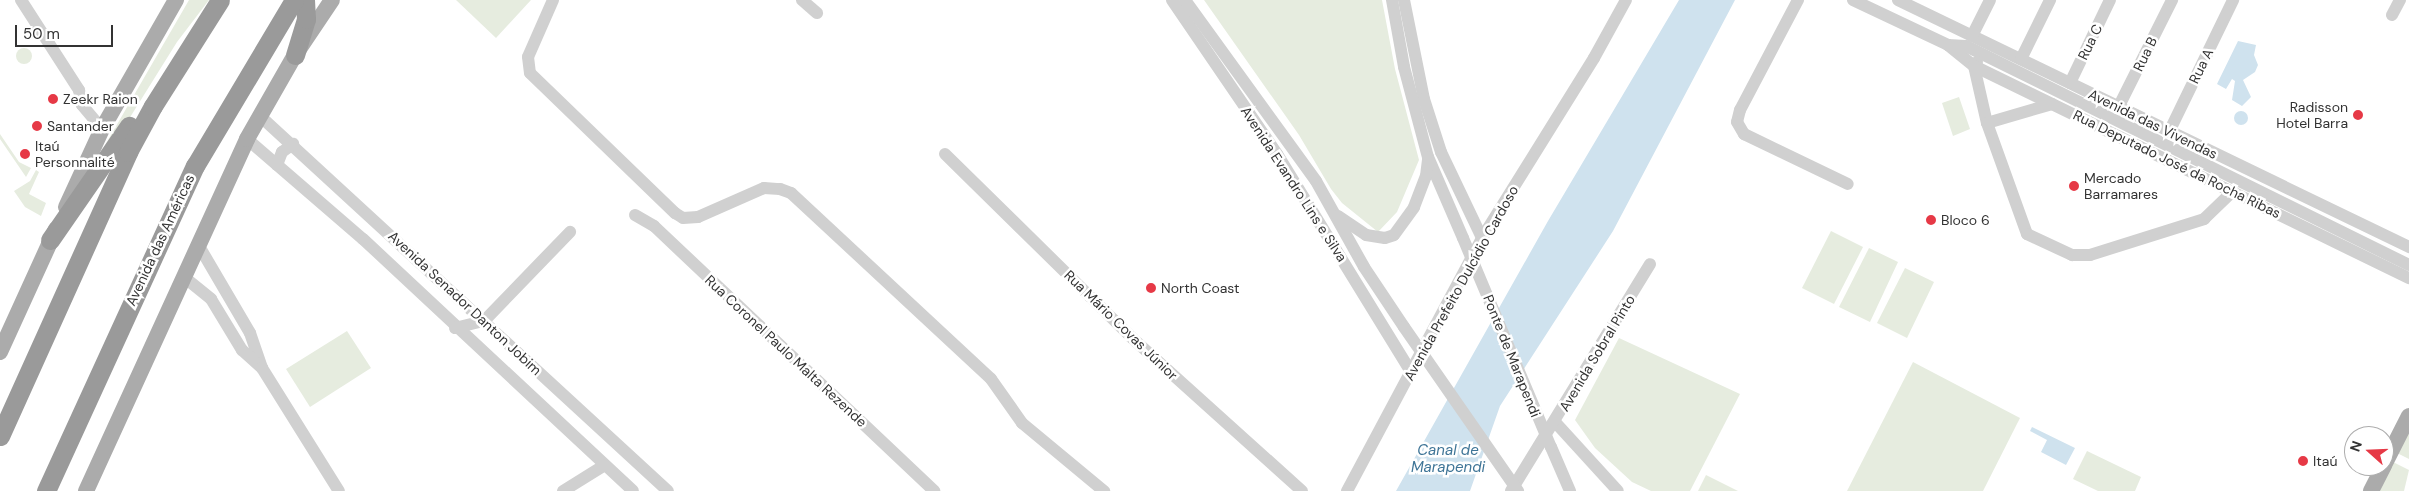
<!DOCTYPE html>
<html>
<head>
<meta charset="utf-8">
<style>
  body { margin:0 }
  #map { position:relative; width:2409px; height:491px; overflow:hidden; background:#fff; font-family:"DM Sans",sans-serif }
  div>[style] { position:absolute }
  .green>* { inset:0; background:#e6ecdf }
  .round { border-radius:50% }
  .water>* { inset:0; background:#cfe2ee }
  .minor>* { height:12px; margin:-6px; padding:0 6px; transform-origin:6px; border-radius:6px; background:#d0d0d0 }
  .major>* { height:16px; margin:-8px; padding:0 8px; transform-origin:8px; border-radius:8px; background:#ababab }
  .highway>* { height:19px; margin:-9.5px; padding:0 9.5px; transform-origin:9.5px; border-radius:9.5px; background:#9a9a9a }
  .minor-bridge>* { height:12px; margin:-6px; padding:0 6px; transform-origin:6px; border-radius:6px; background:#d0d0d0 }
  .dots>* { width:14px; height:14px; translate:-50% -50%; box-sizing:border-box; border:2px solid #fff; border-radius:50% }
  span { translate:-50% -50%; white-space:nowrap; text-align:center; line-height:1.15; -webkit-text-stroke:5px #fff; paint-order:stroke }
  .street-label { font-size:14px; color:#333 }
  .poi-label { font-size:14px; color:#333 }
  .left { translate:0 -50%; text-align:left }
  .right { translate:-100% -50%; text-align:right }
  .water-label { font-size:15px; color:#3f7597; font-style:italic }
  .north { position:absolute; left:2344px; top:426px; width:50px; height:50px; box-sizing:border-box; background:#fff; border:1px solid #adadad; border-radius:50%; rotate:290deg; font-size:14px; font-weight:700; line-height:20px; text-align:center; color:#333 }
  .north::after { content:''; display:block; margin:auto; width:18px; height:22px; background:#e63946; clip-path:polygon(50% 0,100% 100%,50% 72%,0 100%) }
  .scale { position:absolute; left:15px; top:25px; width:98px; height:22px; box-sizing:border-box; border:2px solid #333; border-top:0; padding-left:6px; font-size:15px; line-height:18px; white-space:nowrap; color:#333; -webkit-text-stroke:4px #fff; paint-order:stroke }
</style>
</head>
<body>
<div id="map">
  <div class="green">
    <i style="clip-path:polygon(189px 0,209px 0,177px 42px,109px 151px,104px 147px)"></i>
    <i style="clip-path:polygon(456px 0,531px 0,496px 38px)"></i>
    <i style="clip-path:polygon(1204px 0,1382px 0,1395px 69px,1419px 160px,1397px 212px,1378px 232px,1342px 203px,1331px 189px,1299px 135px)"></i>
    <i class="round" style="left:16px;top:48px;width:16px;height:16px"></i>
    <i style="clip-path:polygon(1959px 97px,1970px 129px,1953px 136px,1942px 103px)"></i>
    <i style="clip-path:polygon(0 134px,19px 162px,31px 168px,26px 177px,0 139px)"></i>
    <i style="clip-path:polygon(36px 170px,39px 172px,29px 194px,46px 203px,41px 216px,25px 207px,14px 191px,30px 181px)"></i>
    <i style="clip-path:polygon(1831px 231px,1863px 247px,1834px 304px,1802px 288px)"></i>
    <i style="clip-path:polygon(1869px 248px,1898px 262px,1870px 322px,1839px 307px)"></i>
    <i style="clip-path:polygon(1905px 268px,1934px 282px,1907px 338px,1877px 323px)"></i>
    <i style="clip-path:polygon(347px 331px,371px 368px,310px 407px,286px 369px)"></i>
    <i style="clip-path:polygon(1619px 338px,1740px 394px,1690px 491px,1651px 491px,1632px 482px,1595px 448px,1575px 420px)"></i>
    <i style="clip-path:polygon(1913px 362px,2020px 418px,1983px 491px,1847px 491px)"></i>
    <i style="clip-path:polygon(2409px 431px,2409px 459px,2397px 453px)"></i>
    <i style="clip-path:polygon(2087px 451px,2141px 477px,2135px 491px,2098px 491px,2073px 479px)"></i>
    <i style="clip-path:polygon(2393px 462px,2409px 470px,2404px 491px,2379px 491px)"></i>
    <i style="clip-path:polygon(1706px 475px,1738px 491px,1698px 491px)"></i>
  </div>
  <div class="water">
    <i style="clip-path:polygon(1679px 0,1735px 0,1613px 231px,1500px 406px,1470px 491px,1396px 491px,1548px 221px)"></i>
    <i style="clip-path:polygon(2238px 41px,2256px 45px,2254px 55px,2258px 65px,2255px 72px,2243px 80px,2251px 97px,2242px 106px,2232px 100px,2235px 81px,2232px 79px,2226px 89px,2217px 84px)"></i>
    <i class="round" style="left:2234px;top:111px;width:14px;height:14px"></i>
    <i style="clip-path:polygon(2032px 427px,2075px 448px,2066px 465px,2041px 452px,2047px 440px,2030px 431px)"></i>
  </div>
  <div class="minor">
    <i style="left:21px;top:0;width:107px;rotate:57.2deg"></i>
    <i style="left:79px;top:90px;width:15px;rotate:79deg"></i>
    <i style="left:82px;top:105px;width:31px;rotate:50deg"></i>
    <i style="left:553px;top:0;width:62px;rotate:113.7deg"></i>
    <i style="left:528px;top:57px;width:16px;rotate:83deg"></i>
    <i style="left:530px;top:73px;width:202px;rotate:44deg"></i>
    <i style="left:675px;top:213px;width:9px;rotate:32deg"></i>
    <i style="left:683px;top:218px;width:15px;rotate:-4deg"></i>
    <i style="left:698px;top:217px;width:72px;rotate:-23.7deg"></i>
    <i style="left:764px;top:188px;width:16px;rotate:4deg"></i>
    <i style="left:780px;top:189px;width:12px;rotate:20deg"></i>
    <i style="left:791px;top:193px;width:273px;rotate:42.9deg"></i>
    <i style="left:991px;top:379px;width:54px;rotate:54.8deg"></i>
    <i style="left:1022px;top:423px;width:107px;rotate:39.7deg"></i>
    <i style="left:802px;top:0;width:20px;rotate:41deg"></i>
    <i style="left:1172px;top:0;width:186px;rotate:55.7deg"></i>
    <i style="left:1277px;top:154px;width:256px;rotate:58.4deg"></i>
    <i style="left:1185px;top:0;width:223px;rotate:54.1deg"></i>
    <i style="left:1316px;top:181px;width:98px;rotate:60.8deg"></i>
    <i style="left:1364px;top:267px;width:72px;rotate:56.3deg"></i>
    <i style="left:1392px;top:0;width:68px;rotate:79.8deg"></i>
    <i style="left:1404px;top:67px;width:93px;rotate:75.1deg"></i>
    <i style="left:1428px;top:157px;width:88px;rotate:66.6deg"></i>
    <i style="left:1404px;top:0;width:101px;rotate:78.6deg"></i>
    <i style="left:1424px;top:99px;width:56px;rotate:72.2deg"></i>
    <i style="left:1441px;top:152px;width:95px;rotate:64.5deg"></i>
    <i style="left:1798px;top:0;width:124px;rotate:117.8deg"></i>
    <i style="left:1740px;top:110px;width:12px;rotate:104deg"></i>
    <i style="left:1737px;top:122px;width:14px;rotate:60deg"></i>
    <i style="left:1744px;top:134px;width:115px;rotate:25.7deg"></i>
    <i style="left:1853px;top:0;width:105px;rotate:25.3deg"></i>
    <i style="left:1948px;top:45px;width:33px;rotate:39deg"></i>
    <i style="left:1974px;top:66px;width:484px;rotate:26deg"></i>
    <i style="left:1898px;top:0;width:568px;rotate:25.8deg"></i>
    <i style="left:2392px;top:15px;width:17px;rotate:-62deg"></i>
    <i style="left:1972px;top:36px;width:40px;rotate:-63.4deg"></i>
    <i style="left:1948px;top:45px;width:18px;rotate:3deg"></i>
    <i style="left:1966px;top:46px;width:494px;rotate:26.3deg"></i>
    <i style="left:2021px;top:59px;width:66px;rotate:-63.8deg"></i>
    <i style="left:1977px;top:62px;width:5px;rotate:127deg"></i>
    <i style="left:1974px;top:66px;width:58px;rotate:77.2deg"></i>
    <i style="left:1987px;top:123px;width:118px;rotate:70.2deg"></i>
    <i style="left:2027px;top:234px;width:50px;rotate:25deg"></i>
    <i style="left:2072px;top:255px;width:18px"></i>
    <i style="left:2090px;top:255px;width:120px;rotate:-17.5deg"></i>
    <i style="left:2204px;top:219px;width:40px;rotate:-44deg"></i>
    <i style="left:2070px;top:83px;width:92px;rotate:-64.3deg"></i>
    <i style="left:2118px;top:108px;width:121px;rotate:-63.4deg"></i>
    <i style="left:260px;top:116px;width:554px;rotate:42.59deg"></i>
    <i style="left:1987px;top:123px;width:68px;rotate:-16.3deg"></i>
    <i style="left:2169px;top:132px;width:147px;rotate:-64.1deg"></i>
    <i style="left:247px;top:139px;width:153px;rotate:40.8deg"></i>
    <i style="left:363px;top:239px;width:369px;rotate:43deg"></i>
    <i style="left:945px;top:154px;width:261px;rotate:44.5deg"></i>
    <i style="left:1131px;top:337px;width:230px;rotate:42deg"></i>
    <i style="left:277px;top:165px;width:14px;rotate:-69deg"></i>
    <i style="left:282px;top:152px;width:14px;rotate:-36deg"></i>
    <i style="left:635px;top:215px;width:22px;rotate:30deg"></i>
    <i style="left:654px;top:226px;width:386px;rotate:43.4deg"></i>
    <i style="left:1338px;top:216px;width:34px;rotate:34deg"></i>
    <i style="left:1366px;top:235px;width:19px;rotate:9deg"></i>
    <i style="left:1385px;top:238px;width:9px;rotate:-18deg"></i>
    <i style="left:1394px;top:235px;width:34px;rotate:-54deg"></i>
    <i style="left:1414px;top:207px;width:33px;rotate:-69deg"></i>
    <i style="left:1426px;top:176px;width:17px;rotate:-83deg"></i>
    <i style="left:199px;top:246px;width:101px;rotate:59.6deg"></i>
    <i style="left:250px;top:333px;width:37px;rotate:71deg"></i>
    <i style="left:184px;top:277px;width:35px;rotate:39deg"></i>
    <i style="left:211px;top:299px;width:60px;rotate:58.7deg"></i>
    <i style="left:242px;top:350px;width:27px;rotate:42deg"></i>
    <i style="left:262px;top:368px;width:145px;rotate:58deg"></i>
    <i style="left:455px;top:328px;width:30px;rotate:-14deg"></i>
    <i style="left:484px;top:321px;width:124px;rotate:-46deg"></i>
    <i style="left:1555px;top:422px;width:93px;rotate:47.6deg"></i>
    <i style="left:1551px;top:447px;width:48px;rotate:66.6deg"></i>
    <i style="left:563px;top:491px;width:49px;rotate:-31.8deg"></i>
    <i style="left:1347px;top:491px;width:287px;rotate:-61.9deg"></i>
    <i style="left:1482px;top:238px;width:212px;rotate:-58.1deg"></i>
    <i style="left:1594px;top:58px;width:66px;rotate:-61.1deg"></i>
    <i style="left:1511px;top:491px;width:266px;rotate:-58.5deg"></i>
  </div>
  <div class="major">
    <i style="left:66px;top:207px;width:86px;rotate:-65.2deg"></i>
    <i style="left:102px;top:129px;width:149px;rotate:-60.2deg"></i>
    <i style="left:0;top:352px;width:135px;rotate:-65.5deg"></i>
    <i style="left:2384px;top:465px;width:55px;rotate:-63deg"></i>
    <i style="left:86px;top:491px;width:387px;rotate:-65.4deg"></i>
    <i style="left:247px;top:139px;width:97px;rotate:-60.3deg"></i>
    <i style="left:295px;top:55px;width:66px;rotate:-56.1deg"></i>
    <i style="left:2371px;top:491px;width:28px;rotate:-63deg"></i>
  </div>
  <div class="highway">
    <i style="left:295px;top:55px;width:38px;rotate:-73deg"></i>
    <i style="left:306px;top:19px;width:19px;rotate:-93deg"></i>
    <i style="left:50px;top:240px;width:139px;rotate:-55.3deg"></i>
    <i style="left:0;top:436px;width:312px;rotate:-65.7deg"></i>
    <i style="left:128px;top:152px;width:52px;rotate:-61.5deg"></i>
    <i style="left:153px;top:106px;width:125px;rotate:-57.7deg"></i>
    <i style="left:46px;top:491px;width:358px;rotate:-65.4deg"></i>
    <i style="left:195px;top:166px;width:193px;rotate:-59.2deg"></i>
  </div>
  <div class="minor-bridge">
    <i style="left:1463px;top:238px;width:227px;rotate:67.2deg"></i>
    <i style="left:1404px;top:327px;width:200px;rotate:55.2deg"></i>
  </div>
  <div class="dots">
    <i style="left:53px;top:99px;background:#e63946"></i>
    <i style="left:2358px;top:115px;background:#e63946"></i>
    <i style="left:37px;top:126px;background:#e63946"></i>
    <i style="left:25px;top:154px;background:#e63946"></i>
    <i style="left:2074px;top:186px;background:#e63946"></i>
    <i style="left:1931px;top:220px;background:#e63946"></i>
    <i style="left:1151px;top:288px;background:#e63946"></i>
    <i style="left:2303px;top:461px;background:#e63946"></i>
  </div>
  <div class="street-label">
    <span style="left:2090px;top:42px;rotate:-64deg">Rua C</span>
    <span style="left:2145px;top:54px;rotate:-64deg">Rua B</span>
    <span style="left:2201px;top:66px;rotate:-64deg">Rua A</span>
    <span style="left:2153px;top:124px;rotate:26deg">Avenida das Vivendas</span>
    <span style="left:2177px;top:164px;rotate:26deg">Rua Deputado José da Rocha Ribas</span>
    <span style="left:1294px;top:184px;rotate:57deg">Avenida Evandro Lins e Silva</span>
    <span style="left:160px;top:240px;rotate:-65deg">Avenida das Américas</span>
    <span style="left:1461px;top:283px;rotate:-61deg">Avenida Prefeito Dulcídio Cardoso</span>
    <span style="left:465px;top:303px;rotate:43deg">Avenida Senador Danton Jobim</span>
    <span style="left:1121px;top:325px;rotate:44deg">Rua Mário Covas Júnior</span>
    <span style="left:786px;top:351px;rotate:43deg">Rua Coronel Paulo Malta Rezende</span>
    <span style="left:1597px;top:353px;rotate:-59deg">Avenida Sobral Pinto</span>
    <span style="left:1512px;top:356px;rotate:68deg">Ponte de Marapendi</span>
  </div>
  <div class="poi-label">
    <span class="left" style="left:63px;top:99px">Zeekr Raion</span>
    <span class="right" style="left:2348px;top:115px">Radisson<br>Hotel Barra</span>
    <span class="left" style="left:47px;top:126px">Santander</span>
    <span class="left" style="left:35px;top:154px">Itaú<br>Personnalité</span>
    <span class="left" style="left:2084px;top:186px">Mercado<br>Barramares</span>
    <span class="left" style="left:1941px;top:220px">Bloco 6</span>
    <span class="left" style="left:1161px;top:288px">North Coast</span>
    <span class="left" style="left:2313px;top:461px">Itaú</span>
  </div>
  <div class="water-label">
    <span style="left:1448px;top:459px">Canal de<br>Marapendi</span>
  </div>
  <div class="north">N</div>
  <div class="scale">50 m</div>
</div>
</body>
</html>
